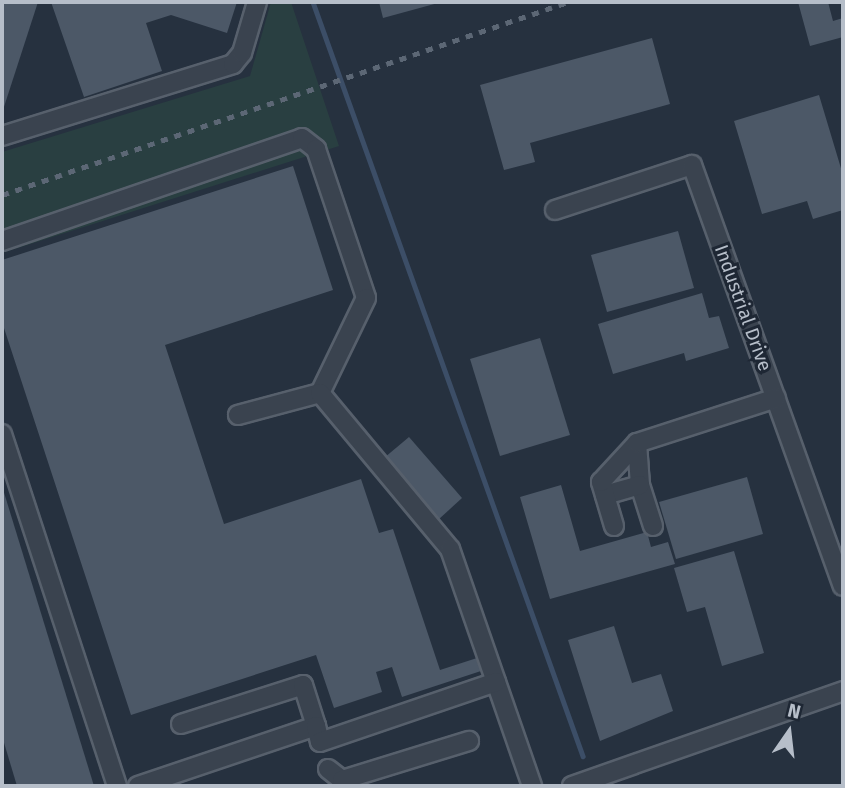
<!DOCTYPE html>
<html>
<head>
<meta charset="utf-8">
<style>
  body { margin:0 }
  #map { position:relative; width:845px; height:788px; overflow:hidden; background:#26313f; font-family:"Fira Sans",sans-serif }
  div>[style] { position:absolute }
  .green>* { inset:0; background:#293f41 }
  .stream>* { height:4.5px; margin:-2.25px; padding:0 2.25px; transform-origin:2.25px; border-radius:2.25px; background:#3c4e67 }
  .building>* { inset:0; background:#4c5867 }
  .roads { filter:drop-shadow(2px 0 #57606c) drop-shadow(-2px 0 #57606c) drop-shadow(0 2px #57606c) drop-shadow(0 -2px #57606c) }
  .minor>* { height:18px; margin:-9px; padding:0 9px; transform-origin:9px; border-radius:9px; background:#3a434f }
  .rail>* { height:4.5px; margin-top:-2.25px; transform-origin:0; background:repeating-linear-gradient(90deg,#5c6775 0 7px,transparent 0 14px) }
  span { translate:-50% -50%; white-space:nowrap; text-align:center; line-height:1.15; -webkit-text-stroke:6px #1e2734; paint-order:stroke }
  .street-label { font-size:19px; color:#b6bec9 }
  .frame { position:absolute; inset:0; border:4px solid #b6bec9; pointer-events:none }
  .north { position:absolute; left:754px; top:697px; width:70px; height:70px; -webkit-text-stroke:5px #1e2734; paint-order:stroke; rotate:14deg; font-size:19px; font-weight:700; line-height:28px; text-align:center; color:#b6bec9 }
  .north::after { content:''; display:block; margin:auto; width:24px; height:32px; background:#b6bec9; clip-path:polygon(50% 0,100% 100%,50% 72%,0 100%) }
</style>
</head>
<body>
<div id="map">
  <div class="green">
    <i style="clip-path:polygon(271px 2px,291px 2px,339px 146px,2px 253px,2px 152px,250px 76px)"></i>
  </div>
  <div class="stream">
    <i style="left:313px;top:2px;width:801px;rotate:70.3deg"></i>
  </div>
  <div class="building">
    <i style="clip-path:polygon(2px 2px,38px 2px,2px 113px)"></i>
    <i style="clip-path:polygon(51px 2px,237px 2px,227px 33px,171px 15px,146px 23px,162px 71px,84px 97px)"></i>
    <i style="clip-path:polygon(379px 2px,438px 2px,438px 3px,383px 18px)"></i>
    <i style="clip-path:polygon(798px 2px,828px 2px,833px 21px,843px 18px,843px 37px,810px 46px)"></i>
    <i style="clip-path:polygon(652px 38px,670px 104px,530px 143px,535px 162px,504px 170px,480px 85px)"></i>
    <i style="clip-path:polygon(819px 95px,843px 175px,843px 210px,813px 219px,807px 201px,762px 214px,734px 121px)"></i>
    <i style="clip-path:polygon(293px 166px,333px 290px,165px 345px,224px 524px,361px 479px,379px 533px,393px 529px,440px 670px,477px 658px,481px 671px,402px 697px,392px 667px,376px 672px,382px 692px,334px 708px,316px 655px,131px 715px,2px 322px,2px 260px)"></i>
    <i style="clip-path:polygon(678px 231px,694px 288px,607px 312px,591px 255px)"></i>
    <i style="clip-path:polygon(702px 293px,709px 318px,719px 316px,729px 348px,686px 361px,684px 353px,613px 374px,598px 324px)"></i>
    <i style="clip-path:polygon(540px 338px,570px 435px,500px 456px,470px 359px)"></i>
    <i style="clip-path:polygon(409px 437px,462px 498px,438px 520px,384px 458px)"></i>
    <i style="clip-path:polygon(747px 477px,763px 534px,676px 559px,659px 502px)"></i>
    <i style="clip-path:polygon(561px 485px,580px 551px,647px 532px,651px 547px,668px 542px,675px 564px,550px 599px,520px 497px)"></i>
    <i style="clip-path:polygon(2px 486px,94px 786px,17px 786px,2px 736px)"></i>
    <i style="clip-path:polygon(734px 551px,764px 653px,722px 666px,705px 607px,687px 612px,674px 568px)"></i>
    <i style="clip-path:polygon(614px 626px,632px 683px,661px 674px,673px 711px,600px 741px,568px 640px)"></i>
  </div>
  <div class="roads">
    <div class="minor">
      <i style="left:2px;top:136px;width:242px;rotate:-17.3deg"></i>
      <i style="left:233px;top:64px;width:14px;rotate:-51deg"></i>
      <i style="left:242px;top:53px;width:53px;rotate:-73.6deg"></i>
      <i style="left:555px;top:210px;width:144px;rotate:-18.2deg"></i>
      <i style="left:692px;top:165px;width:447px;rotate:70.3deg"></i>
      <i style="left:2px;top:241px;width:317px;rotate:-18.9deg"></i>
      <i style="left:302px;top:138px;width:18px;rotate:38deg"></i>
      <i style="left:316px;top:149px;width:157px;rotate:71.4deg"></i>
      <i style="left:366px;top:298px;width:106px;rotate:115.8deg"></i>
      <i style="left:320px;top:393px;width:85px;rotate:165deg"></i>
      <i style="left:320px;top:393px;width:203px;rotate:50.2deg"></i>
      <i style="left:450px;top:549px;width:251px;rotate:70.9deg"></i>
      <i style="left:2px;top:434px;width:370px;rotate:71.9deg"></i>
      <i style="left:637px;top:443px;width:42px;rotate:85.9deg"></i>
      <i style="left:640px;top:485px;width:43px;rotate:72.4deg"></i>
      <i style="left:605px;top:495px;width:36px;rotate:-16deg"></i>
      <i style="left:614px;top:526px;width:46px;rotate:-106.5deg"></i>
      <i style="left:601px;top:482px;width:53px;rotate:-47.3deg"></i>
      <i style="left:637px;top:443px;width:146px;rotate:-17.9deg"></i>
      <i style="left:181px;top:724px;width:128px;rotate:-17.7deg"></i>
      <i style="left:303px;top:685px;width:43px;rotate:72.4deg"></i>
      <i style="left:328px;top:769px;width:18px;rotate:38deg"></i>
      <i style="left:342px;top:780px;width:133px;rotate:-17.1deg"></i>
      <i style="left:138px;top:786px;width:188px;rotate:-18.6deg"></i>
      <i style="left:316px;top:726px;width:16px;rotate:76deg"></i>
      <i style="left:320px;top:742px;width:186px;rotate:-18.8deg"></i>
      <i style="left:572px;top:786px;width:287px;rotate:-19.3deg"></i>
    </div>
  </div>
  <div class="rail">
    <i style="left:2px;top:195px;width:598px;rotate:-18.83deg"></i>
  </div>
  <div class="street-label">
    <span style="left:743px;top:308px;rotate:70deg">Industrial Drive</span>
  </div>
  <div class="frame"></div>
  <div class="north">N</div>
</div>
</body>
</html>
